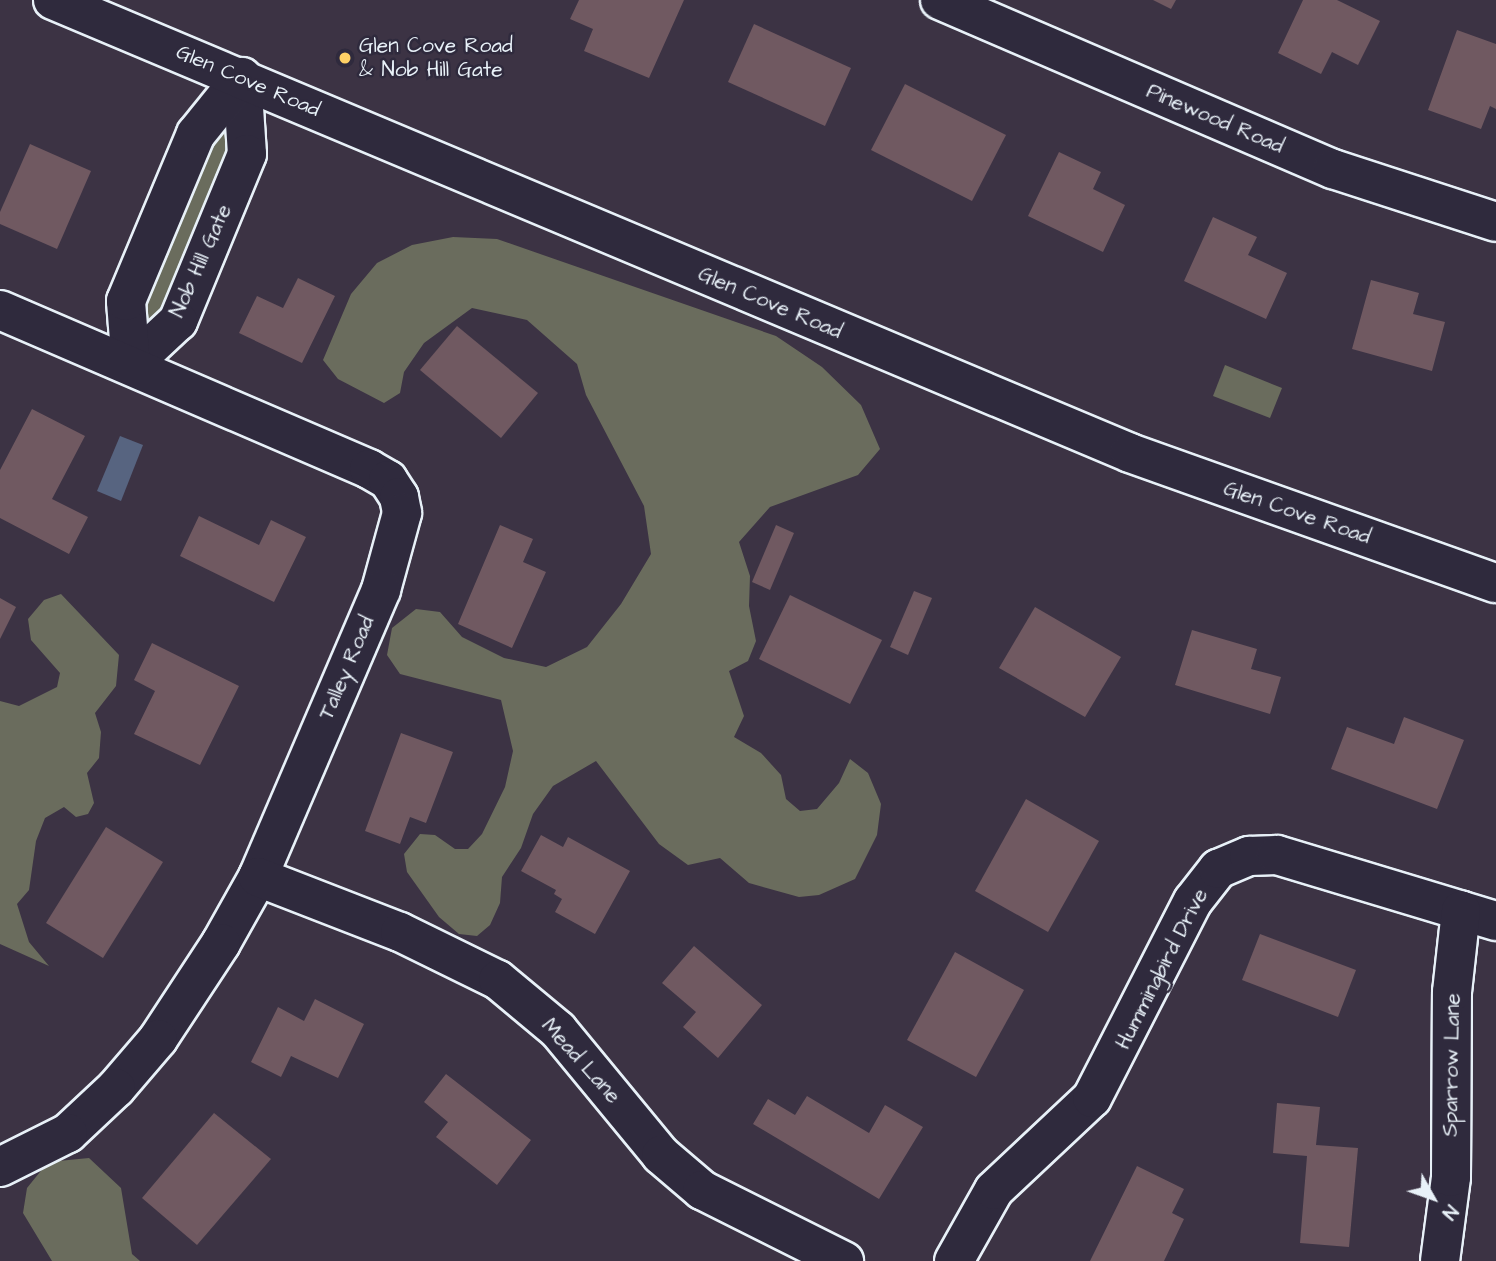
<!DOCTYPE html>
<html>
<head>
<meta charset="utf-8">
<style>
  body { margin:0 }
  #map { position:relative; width:1496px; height:1261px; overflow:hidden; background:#3c3344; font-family:"Architects Daughter",sans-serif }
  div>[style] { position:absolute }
  .green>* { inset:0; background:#6a6c5d }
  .water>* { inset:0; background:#576480 }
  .building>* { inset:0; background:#705961 }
  .roads { filter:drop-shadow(2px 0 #e8f1f8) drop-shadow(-2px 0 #e8f1f8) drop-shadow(0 2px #e8f1f8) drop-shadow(0 -2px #e8f1f8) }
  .minor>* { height:38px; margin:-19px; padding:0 19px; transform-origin:19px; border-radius:19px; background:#2f2a3d }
  .major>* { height:38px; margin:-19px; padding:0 19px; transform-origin:19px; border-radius:19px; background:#2f2a3d }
  .dots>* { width:19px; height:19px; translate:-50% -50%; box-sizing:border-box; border:4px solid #2f2a3d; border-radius:50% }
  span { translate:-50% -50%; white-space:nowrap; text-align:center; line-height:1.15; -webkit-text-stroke:5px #2f2a3d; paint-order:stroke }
  .poi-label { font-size:21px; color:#e8f1f8 }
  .left { translate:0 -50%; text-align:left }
  .street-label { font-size:21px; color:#e8f1f8 }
  .north { position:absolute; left:1398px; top:1163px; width:70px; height:70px; -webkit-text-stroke:5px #2f2a3d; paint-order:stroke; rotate:130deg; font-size:19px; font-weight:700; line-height:28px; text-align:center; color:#e8f1f8 }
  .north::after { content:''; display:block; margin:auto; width:24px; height:32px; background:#e8f1f8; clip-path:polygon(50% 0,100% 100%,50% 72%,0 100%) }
</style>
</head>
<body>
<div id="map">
  <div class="green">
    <i style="clip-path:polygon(242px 77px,247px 154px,178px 321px,131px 365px,126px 301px)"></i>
    <i style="clip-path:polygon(453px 237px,497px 239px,776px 336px,822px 367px,861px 405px,880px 449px,858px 475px,770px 507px,739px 542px,750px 576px,749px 606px,756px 641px,748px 661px,729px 671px,744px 716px,734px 737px,761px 753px,781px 775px,786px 799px,800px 811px,817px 809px,839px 783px,850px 759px,868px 773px,881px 804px,877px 835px,855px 879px,819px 895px,799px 897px,749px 883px,720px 858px,688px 865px,659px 844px,596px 761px,553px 786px,533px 814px,521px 848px,502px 877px,500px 903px,490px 925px,477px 936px,459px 934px,439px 917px,407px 872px,404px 854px,420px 834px,435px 835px,455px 849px,468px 849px,482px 834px,505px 787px,513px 751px,501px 700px,400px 674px,387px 655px,392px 628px,416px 609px,440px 612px,462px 637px,504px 658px,546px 667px,587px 647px,621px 604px,651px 554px,644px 506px,586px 395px,577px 364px,527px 320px,472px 308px,424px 343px,404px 372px,400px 393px,384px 403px,338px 379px,323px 360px,351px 294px,377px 263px,412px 245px)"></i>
    <i style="clip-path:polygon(1225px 365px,1282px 388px,1270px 418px,1213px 396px)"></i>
    <i style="clip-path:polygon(61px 594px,119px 655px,116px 686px,95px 713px,101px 732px,99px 758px,87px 773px,94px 803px,88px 814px,76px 817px,64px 807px,45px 818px,36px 841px,29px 890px,17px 904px,29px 942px,49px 966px,0 944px,0 701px,19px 706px,57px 687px,60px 673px,31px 640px,28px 619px,44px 600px)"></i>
    <i style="clip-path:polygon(89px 1158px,121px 1188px,132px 1254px,140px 1261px,52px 1261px,23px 1213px,27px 1188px,48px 1162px)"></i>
  </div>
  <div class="water">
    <i style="clip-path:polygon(120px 436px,143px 445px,121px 501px,97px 491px)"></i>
  </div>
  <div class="building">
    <i style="clip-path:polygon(579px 0,684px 0,649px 78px,584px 51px,593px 29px,570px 19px)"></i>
    <i style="clip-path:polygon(1153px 0,1176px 0,1171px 9px)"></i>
    <i style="clip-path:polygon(1303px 0,1337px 0,1380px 21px,1358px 65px,1332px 52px,1321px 74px,1278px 53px)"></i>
    <i style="clip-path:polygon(754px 24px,851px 68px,825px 126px,728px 82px)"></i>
    <i style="clip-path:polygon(1457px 30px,1496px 44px,1496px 109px,1490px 106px,1481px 129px,1428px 110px)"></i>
    <i style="clip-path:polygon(905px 84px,1006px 135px,972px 201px,871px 150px)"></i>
    <i style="clip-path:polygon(30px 144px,91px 171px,57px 249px,0 224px,0 212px)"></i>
    <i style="clip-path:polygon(1059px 152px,1101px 172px,1093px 189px,1125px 205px,1103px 252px,1028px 216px)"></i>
    <i style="clip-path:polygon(1213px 217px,1257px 237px,1248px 255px,1287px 273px,1266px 319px,1184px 281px)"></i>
    <i style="clip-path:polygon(298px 278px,335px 296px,302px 363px,239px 333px,257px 296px,283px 308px)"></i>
    <i style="clip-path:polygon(1371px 280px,1419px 293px,1413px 314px,1445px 322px,1432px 371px,1352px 349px)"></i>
    <i style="clip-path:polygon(457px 326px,538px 393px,501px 438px,420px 370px)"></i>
    <i style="clip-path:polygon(32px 409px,85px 436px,52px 499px,88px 517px,69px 554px,0 518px,0 470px)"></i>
    <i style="clip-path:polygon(199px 516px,259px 545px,271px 520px,306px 537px,274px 602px,180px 556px)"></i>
    <i style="clip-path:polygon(500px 525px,533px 539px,523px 562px,546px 572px,512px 648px,458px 624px)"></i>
    <i style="clip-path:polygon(776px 525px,794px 533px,770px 590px,752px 582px)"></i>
    <i style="clip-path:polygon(914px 591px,932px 598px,908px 655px,890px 647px)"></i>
    <i style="clip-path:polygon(790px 595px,882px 640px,850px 704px,759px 659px)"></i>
    <i style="clip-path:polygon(0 598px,16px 607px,0 639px)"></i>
    <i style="clip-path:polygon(1035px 607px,1121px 657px,1085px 717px,999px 668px)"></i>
    <i style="clip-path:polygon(1192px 630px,1257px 649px,1251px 669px,1281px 677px,1270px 714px,1175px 685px)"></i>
    <i style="clip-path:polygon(152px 643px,239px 686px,200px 765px,134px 734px,155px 691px,134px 680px)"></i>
    <i style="clip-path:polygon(1404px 717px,1464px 740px,1437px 809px,1331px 769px,1347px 727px,1394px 744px)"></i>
    <i style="clip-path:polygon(401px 733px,453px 752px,426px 823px,410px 817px,400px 844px,365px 831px)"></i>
    <i style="clip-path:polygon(1026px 799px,1099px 841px,1048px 932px,975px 891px)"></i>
    <i style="clip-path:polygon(106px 827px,163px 862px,103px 958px,46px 923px)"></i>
    <i style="clip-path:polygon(541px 835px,563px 847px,568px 837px,630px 871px,595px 934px,555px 912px,562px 899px,554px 894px,556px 890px,521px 871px)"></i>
    <i style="clip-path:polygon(1260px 934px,1356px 970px,1338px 1017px,1242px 980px)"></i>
    <i style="clip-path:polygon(694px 946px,762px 1005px,718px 1058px,683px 1027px,696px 1012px,662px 983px)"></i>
    <i style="clip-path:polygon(955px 952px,1024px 990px,976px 1077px,907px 1040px)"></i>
    <i style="clip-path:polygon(315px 999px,364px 1024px,338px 1078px,291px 1056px,281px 1077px,251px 1062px,278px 1007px,304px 1021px)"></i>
    <i style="clip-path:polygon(446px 1074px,531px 1140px,497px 1185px,436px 1137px,448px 1122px,424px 1102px)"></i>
    <i style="clip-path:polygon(807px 1096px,869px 1133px,885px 1105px,923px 1127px,879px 1199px,753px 1124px,768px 1099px,795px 1115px)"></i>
    <i style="clip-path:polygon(1277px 1103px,1320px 1107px,1316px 1145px,1358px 1148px,1349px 1247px,1300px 1243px,1307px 1156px,1273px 1153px)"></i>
    <i style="clip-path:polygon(214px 1113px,271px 1159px,197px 1245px,142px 1198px)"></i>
    <i style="clip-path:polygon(1137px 1166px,1184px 1189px,1172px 1213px,1184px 1219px,1164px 1261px,1090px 1261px)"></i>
  </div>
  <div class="roads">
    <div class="minor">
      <i style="left:940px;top:0;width:428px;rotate:23.3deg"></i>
      <i style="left:1333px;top:169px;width:171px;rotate:18deg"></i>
      <i style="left:242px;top:77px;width:77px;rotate:86.3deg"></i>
      <i style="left:247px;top:154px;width:181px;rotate:112.4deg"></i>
      <i style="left:178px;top:321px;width:64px;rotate:136.9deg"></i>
      <i style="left:131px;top:365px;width:64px;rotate:-94.5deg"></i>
      <i style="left:126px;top:301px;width:181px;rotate:-67.3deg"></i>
      <i style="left:196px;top:134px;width:73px;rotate:-51.1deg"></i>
      <i style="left:0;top:310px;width:402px;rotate:23.3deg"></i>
      <i style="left:369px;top:469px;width:22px;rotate:30deg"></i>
      <i style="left:388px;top:480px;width:20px;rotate:57deg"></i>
      <i style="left:399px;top:497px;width:16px;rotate:79deg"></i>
      <i style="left:402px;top:513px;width:80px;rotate:105.3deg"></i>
      <i style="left:381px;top:590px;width:312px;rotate:113.2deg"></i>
      <i style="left:258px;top:877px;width:76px;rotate:119.3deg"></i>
      <i style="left:221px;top:943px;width:115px;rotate:123.3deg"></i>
      <i style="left:158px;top:1039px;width:65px;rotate:130.6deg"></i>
      <i style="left:116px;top:1088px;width:66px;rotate:136.8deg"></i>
      <i style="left:68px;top:1133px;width:76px;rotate:153.4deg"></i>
      <i style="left:258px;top:877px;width:152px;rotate:21.2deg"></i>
      <i style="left:400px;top:932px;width:109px;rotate:26.1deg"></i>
      <i style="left:498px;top:980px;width:78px;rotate:39.8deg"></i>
      <i style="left:558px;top:1030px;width:162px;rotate:50.5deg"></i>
      <i style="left:661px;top:1155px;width:54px;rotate:40.5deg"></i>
      <i style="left:702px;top:1190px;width:159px;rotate:26.6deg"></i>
      <i style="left:954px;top:1261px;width:81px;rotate:-60.6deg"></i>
      <i style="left:994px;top:1190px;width:134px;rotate:-43.2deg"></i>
      <i style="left:1092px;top:1098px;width:221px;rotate:-62.9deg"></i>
      <i style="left:1193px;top:901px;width:41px;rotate:-52deg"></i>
      <i style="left:1218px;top:869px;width:34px;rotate:-23deg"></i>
      <i style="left:1249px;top:856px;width:28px;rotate:-2deg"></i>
      <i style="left:1277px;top:855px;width:229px;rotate:16.8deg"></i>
      <i style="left:1440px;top:1261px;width:85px;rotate:-82.5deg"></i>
      <i style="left:1451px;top:1177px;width:185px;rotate:-89.7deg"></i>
      <i style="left:1452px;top:992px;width:82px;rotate:-83.7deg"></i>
    </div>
    <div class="major">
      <i style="left:53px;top:0;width:1168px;rotate:22.81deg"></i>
      <i style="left:1130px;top:453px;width:388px;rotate:19.6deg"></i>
    </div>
  </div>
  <div class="dots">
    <i style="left:345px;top:58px;background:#ffd166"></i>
  </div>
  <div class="poi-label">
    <span class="left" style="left:359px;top:58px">Glen Cove Road<br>&amp; Nob Hill Gate</span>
  </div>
  <div class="street-label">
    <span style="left:248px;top:81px;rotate:23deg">Glen Cove Road</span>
    <span style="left:1215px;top:119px;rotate:23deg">Pinewood Road</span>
    <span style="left:201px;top:261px;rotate:-66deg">Nob Hill Gate</span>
    <span style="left:770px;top:303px;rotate:23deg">Glen Cove Road</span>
    <span style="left:1297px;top:513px;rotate:19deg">Glen Cove Road</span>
    <span style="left:347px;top:668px;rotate:-67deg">Talley Road</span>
    <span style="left:1162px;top:969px;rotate:-63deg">Hummingbird Drive</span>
    <span style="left:581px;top:1061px;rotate:48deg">Mead Lane</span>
    <span style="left:1452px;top:1065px;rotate:-89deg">Sparrow Lane</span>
  </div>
  <div class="north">N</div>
</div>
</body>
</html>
